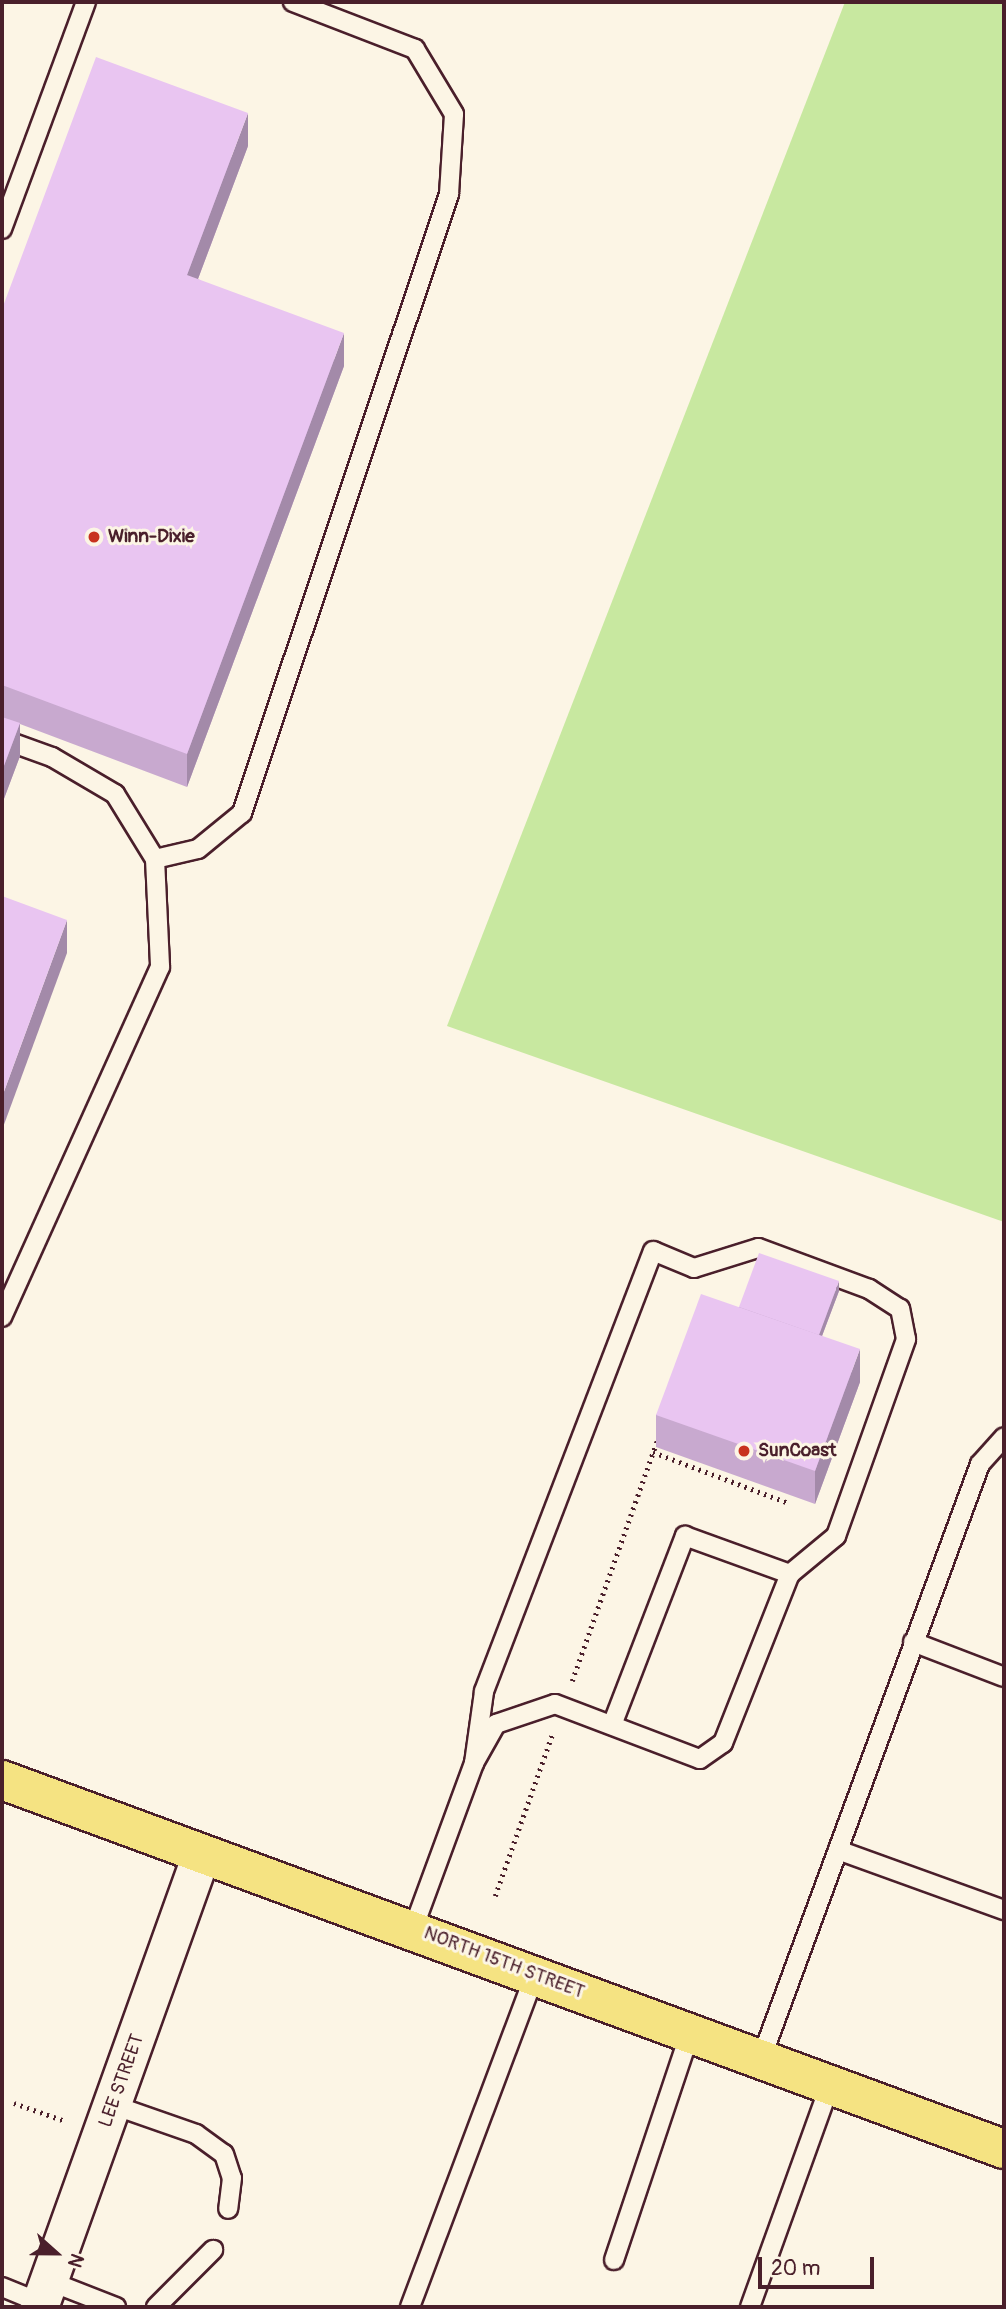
<!DOCTYPE html>
<html>
<head>
<meta charset="utf-8">
<style>
  body { margin:0 }
  #map { position:relative; width:1006px; height:2309px; overflow:hidden; background:#fcf5e5; font-family:Pangolin,sans-serif }
  div>[style] { position:absolute }
  .green>* { inset:0; background:#c8e8a0 }
  .path>* { height:4.5px; margin-top:-2.25px; transform-origin:0; background:repeating-linear-gradient(90deg,#4a1f2b 0 2px,transparent 0 7px) }
  .roads { filter:drop-shadow(2px 0 #4a1f2b) drop-shadow(-2px 0 #4a1f2b) drop-shadow(0 2px #4a1f2b) drop-shadow(0 -2px #4a1f2b) }
  .service>* { height:18px; margin:-9px; padding:0 9px; transform-origin:9px; border-radius:9px; background:#fcf5e5 }
  .minor>* { height:37px; margin:-18.5px; padding:0 18.5px; transform-origin:18.5px; border-radius:18.5px; background:#fcf5e5 }
  .trunk>* { height:38px; margin:-19px; padding:0 19px; transform-origin:19px; border-radius:19px; background:#f5e382 }
  .wall>* { inset:0; background:#c8a9cf }
  .shaded-wall>* { inset:0; background:#a38aa9 }
  .building>* { inset:0; background:#e9c5f1 }
  .dots>* { width:19px; height:19px; translate:-50% -50%; box-sizing:border-box; border:4px solid #fcf5e5; border-radius:50% }
  span { translate:-50% -50%; white-space:nowrap; text-align:center; line-height:1.15; -webkit-text-stroke:6px #fcf5e5; paint-order:stroke }
  .poi-label { font-size:19px; color:#4a1f2b; font-weight:700 }
  .left { translate:0 -50%; text-align:left }
  .street-label { font-size:19px; color:#4a1f2b }
  .frame { position:absolute; inset:0; border:4px solid #4a1f2b; pointer-events:none }
  .north { position:absolute; left:21px; top:2218px; width:70px; height:70px; -webkit-text-stroke:5px #fcf5e5; paint-order:stroke; rotate:111deg; font-size:19px; font-weight:700; line-height:28px; text-align:center; color:#4a1f2b }
  .north::after { content:''; display:block; margin:auto; width:24px; height:32px; background:#4a1f2b; clip-path:polygon(50% 0,100% 100%,50% 72%,0 100%) }
  .scale { position:absolute; left:758px; top:2257px; width:116px; height:32px; box-sizing:border-box; border:4px solid #4a1f2b; border-top:0; padding-left:9px; font-size:21px; line-height:24px; white-space:nowrap; color:#4a1f2b; -webkit-text-stroke:5px #fcf5e5; paint-order:stroke }
</style>
</head>
<body>
<div id="map">
  <div class="green">
    <i style="clip-path:polygon(845px 2px,1004px 2px,1004px 1222px,447px 1026px)"></i>
  </div>
  <div class="path">
    <i style="left:653px;top:1452px;width:145px;rotate:20.6deg"></i>
    <i style="left:572px;top:1681px;width:258px;rotate:-70.5deg"></i>
    <i style="left:495px;top:1896px;width:171px;rotate:-70.5deg"></i>
    <i style="left:14px;top:2103px;width:54px;rotate:19.4deg"></i>
  </div>
  <div class="roads">
    <div class="service">
      <i style="left:2px;top:229px;width:242px;rotate:-69.7deg"></i>
      <i style="left:2px;top:739px;width:53px;rotate:19.8deg"></i>
      <i style="left:52px;top:757px;width:73px;rotate:30.4deg"></i>
      <i style="left:115px;top:794px;width:76px;rotate:58.4deg"></i>
      <i style="left:155px;top:859px;width:108px;rotate:87.3deg"></i>
      <i style="left:160px;top:967px;width:384px;rotate:114.3deg"></i>
      <i style="left:155px;top:859px;width:44px;rotate:-13.1deg"></i>
      <i style="left:198px;top:849px;width:57px;rotate:-39.3deg"></i>
      <i style="left:242px;top:813px;width:653px;rotate:-71.51deg"></i>
      <i style="left:449px;top:194px;width:80px;rotate:-86.4deg"></i>
      <i style="left:454px;top:114px;width:76px;rotate:-121deg"></i>
      <i style="left:415px;top:49px;width:131px;rotate:-158.9deg"></i>
      <i style="left:913px;top:1642px;width:97px;rotate:21deg"></i>
      <i style="left:612px;top:1725px;width:203px;rotate:-68.9deg"></i>
      <i style="left:685px;top:1536px;width:112px;rotate:19.9deg"></i>
      <i style="left:838px;top:1850px;width:177px;rotate:19.9deg"></i>
      <i style="left:413px;top:1929px;width:177px;rotate:-69.8deg"></i>
      <i style="left:474px;top:1763px;width:45px;rotate:-60.6deg"></i>
      <i style="left:496px;top:1724px;width:62px;rotate:-18.7deg"></i>
      <i style="left:555px;top:1704px;width:155px;rotate:20.8deg"></i>
      <i style="left:700px;top:1759px;width:28px;rotate:-35deg"></i>
      <i style="left:723px;top:1743px;width:182px;rotate:-68.4deg"></i>
      <i style="left:790px;top:1574px;width:60px;rotate:-39.6deg"></i>
      <i style="left:836px;top:1536px;width:209px;rotate:-70.4deg"></i>
      <i style="left:906px;top:1339px;width:31px;rotate:-101deg"></i>
      <i style="left:900px;top:1309px;width:37px;rotate:-147deg"></i>
      <i style="left:869px;top:1289px;width:118px;rotate:-159.7deg"></i>
      <i style="left:758px;top:1248px;width:67px;rotate:162.6deg"></i>
      <i style="left:694px;top:1268px;width:44px;rotate:-157.5deg"></i>
      <i style="left:653px;top:1251px;width:472px;rotate:111deg"></i>
      <i style="left:484px;top:1692px;width:72px;rotate:98deg"></i>
      <i style="left:761px;top:2059px;width:634px;rotate:-69.79deg"></i>
      <i style="left:980px;top:1464px;width:36px;rotate:-48deg"></i>
      <i style="left:113px;top:2105px;width:88px;rotate:19.3deg"></i>
      <i style="left:196px;top:2134px;width:34px;rotate:36deg"></i>
      <i style="left:224px;top:2154px;width:25px;rotate:72deg"></i>
      <i style="left:232px;top:2178px;width:31px;rotate:97deg"></i>
      <i style="left:614px;top:2260px;width:239px;rotate:-71.5deg"></i>
      <i style="left:49px;top:2281px;width:72px;rotate:21.2deg"></i>
      <i style="left:2px;top:2287px;width:42px;rotate:22.3deg"></i>
      <i style="left:156px;top:2307px;width:81px;rotate:-45deg"></i>
      <i style="left:410px;top:2307px;width:355px;rotate:-69.4deg"></i>
      <i style="left:750px;top:2307px;width:236px;rotate:-70.2deg"></i>
    </div>
    <div class="minor">
      <i style="left:39px;top:2307px;width:482px;rotate:-70.3deg"></i>
    </div>
    <div class="trunk">
      <i style="left:2px;top:1780px;width:1068px;rotate:20.22deg"></i>
    </div>
  </div>
  <div class="wall">
    <i style="clip-path:polygon(248px 146px,198px 279px,344px 366px,187px 787px,20px 724px,20px 756px,2px 804px,2px 309px)"></i>
    <i style="clip-path:polygon(839px 1291px,822px 1336px,860px 1382px,815px 1504px,656px 1447px,656px 1415px,739px 1307px)"></i>
  </div>
  <div class="shaded-wall">
    <i style="clip-path:polygon(248px 113px,248px 146px,187px 308px,187px 275px)"></i>
    <i style="clip-path:polygon(344px 333px,344px 366px,187px 787px,187px 754px)"></i>
    <i style="clip-path:polygon(20px 723px,20px 756px,2px 804px,2px 771px)"></i>
    <i style="clip-path:polygon(67px 920px,67px 953px,2px 1130px,2px 1097px)"></i>
    <i style="clip-path:polygon(839px 1281px,839px 1291px,811px 1365px,811px 1355px)"></i>
    <i style="clip-path:polygon(860px 1349px,860px 1382px,815px 1504px,815px 1471px)"></i>
  </div>
  <div class="building">
    <i style="clip-path:polygon(96px 57px,248px 113px,187px 275px,344px 333px,187px 754px,2px 685px,2px 309px)"></i>
    <i style="clip-path:polygon(2px 717px,20px 723px,2px 771px)"></i>
    <i style="clip-path:polygon(2px 896px,67px 920px,2px 1097px)"></i>
    <i style="clip-path:polygon(759px 1253px,839px 1281px,819px 1335px,739px 1307px)"></i>
    <i style="clip-path:polygon(701px 1294px,860px 1349px,815px 1471px,656px 1415px)"></i>
  </div>
  <div class="dots">
    <i style="left:94px;top:537px;background:#c8321e"></i>
    <i style="left:744px;top:1451px;background:#c8321e"></i>
  </div>
  <div class="poi-label">
    <span class="left" style="left:108px;top:537px">Winn-Dixie</span>
    <span class="left" style="left:758px;top:1451px">SunCoast</span>
  </div>
  <div class="street-label">
    <span style="left:504px;top:1963px;rotate:21deg">NORTH 15TH STREET</span>
    <span style="left:122px;top:2081px;rotate:-70deg">LEE STREET</span>
  </div>
  <div class="frame"></div>
  <div class="north">N</div>
  <div class="scale">20 m</div>
</div>
</body>
</html>
